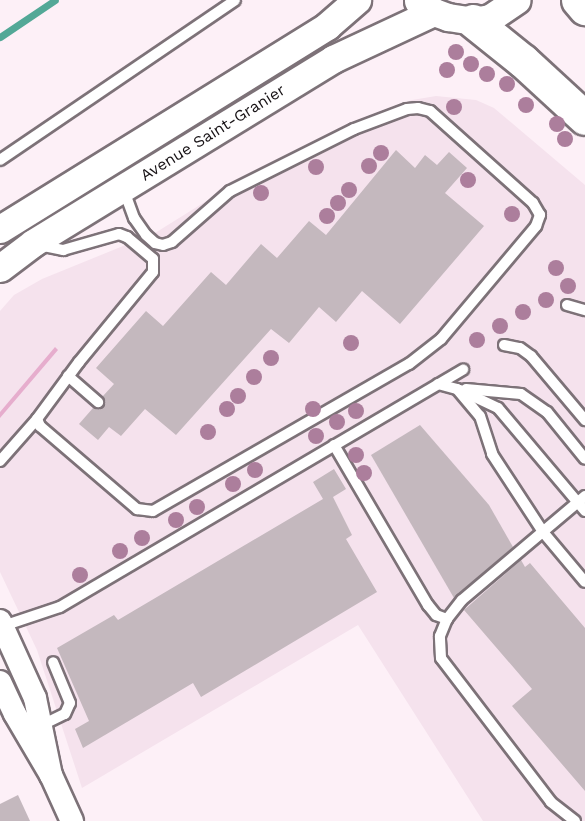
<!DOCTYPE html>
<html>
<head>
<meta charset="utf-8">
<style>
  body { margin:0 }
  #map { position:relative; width:585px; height:821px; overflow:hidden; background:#fdf0f7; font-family:"Work Sans",sans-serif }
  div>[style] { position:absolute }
  .built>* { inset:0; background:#f5e2ed }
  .green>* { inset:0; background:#e6adcd }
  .stream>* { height:7px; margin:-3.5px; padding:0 3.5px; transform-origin:3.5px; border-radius:3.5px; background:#53a897 }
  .building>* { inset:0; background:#c4b8be }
  .roads { filter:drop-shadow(2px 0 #7d7278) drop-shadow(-2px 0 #7d7278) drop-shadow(0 2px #7d7278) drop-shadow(0 -2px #7d7278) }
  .service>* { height:10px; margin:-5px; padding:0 5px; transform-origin:5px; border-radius:5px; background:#fff }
  .minor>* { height:22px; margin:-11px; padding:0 11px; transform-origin:11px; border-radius:11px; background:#fff }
  .tertiary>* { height:27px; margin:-13.5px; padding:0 13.5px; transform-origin:13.5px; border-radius:13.5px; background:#fff }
  .trunk>* { height:33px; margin:-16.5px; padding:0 16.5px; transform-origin:16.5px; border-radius:16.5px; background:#fff }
  .trees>* { width:16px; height:16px; margin:-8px; border-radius:50%; background:#ac7e9c }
  span { translate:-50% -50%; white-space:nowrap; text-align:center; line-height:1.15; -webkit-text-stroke:6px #fff; paint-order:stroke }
  .street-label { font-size:16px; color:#171215 }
</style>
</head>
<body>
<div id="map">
  <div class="built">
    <i style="clip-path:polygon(436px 96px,476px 100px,494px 108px,585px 185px,585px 821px,483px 821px,358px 625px,82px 788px,37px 650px,0 572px,0 311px,14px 295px,42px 279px,155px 233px,240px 180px,377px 113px,412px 100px)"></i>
  </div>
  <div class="green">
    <i style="clip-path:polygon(55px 347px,58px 350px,0 418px,0 412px)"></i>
  </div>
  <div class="stream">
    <i style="left:0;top:37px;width:66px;rotate:-33.9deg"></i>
  </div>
  <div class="building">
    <i style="clip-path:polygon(396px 150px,415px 168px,425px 155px,437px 165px,449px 152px,467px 168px,445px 193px,484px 226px,400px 324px,362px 291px,336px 322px,319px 307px,289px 343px,271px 329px,176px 435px,145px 409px,121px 436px,109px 427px,98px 440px,79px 424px,93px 408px,100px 409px,104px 406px,103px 396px,114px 384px,96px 368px,146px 311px,163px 326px,211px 272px,226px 285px,261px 244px,277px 258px,309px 221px,326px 235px)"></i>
    <i style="clip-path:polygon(420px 425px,489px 505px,513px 547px,454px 598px,371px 455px)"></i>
    <i style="clip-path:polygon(334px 469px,346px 489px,333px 497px,352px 535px,346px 539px,377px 592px,201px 697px,193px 683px,83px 748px,75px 729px,89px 721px,57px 648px,114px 615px,118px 620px,323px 499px,313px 482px)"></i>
    <i style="clip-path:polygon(521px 560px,525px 567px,530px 563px,585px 628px,585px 791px,512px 706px,532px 689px,464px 610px)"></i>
    <i style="clip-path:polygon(18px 795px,30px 821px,0 821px,0 804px)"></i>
  </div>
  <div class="roads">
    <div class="service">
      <i style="left:0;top:160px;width:284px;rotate:-34.2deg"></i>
      <i style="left:39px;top:245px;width:25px;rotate:12deg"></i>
      <i style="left:63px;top:250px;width:58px;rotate:-15.9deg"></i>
      <i style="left:119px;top:234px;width:9px;rotate:21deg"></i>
      <i style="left:127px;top:237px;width:34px;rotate:40deg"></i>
      <i style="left:153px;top:259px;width:13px;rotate:90deg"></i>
      <i style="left:153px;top:272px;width:117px;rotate:129.4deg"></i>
      <i style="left:79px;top:362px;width:71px;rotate:126.4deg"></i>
      <i style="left:37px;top:419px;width:8px;rotate:67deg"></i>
      <i style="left:40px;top:426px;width:128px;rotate:40.6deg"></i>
      <i style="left:137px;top:509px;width:16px;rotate:7deg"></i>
      <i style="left:153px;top:511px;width:295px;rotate:-29.9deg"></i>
      <i style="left:409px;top:364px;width:41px;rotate:-38deg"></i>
      <i style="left:441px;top:339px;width:148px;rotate:-49.9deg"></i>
      <i style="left:536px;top:226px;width:12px;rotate:-70deg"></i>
      <i style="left:540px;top:215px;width:14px;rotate:-120deg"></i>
      <i style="left:533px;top:203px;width:138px;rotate:-138.2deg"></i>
      <i style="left:430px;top:111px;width:12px;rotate:-166deg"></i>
      <i style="left:418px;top:108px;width:11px;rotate:175deg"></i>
      <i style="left:407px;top:109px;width:57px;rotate:159.3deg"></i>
      <i style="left:354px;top:129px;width:139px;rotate:153.4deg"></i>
      <i style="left:230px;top:191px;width:77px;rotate:138.7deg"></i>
      <i style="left:172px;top:242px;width:9px;rotate:162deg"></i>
      <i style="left:163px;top:245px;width:8px;rotate:-166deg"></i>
      <i style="left:155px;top:243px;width:12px;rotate:-138deg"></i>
      <i style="left:146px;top:235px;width:21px;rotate:-125deg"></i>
      <i style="left:134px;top:218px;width:32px;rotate:-110deg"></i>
      <i style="left:567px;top:305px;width:19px;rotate:16deg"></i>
      <i style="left:504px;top:345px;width:16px;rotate:11deg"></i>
      <i style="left:520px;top:348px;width:14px;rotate:36deg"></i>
      <i style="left:531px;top:356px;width:84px;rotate:49.8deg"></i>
      <i style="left:68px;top:376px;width:40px;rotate:41deg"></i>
      <i style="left:438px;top:384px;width:20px;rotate:15deg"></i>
      <i style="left:457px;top:389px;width:35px;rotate:50deg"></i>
      <i style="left:480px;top:416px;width:40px;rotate:72deg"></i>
      <i style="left:492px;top:454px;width:93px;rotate:56.8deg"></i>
      <i style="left:543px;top:532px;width:65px;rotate:50deg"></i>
      <i style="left:466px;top:389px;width:55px;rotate:5.2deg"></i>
      <i style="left:521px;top:394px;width:32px;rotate:35deg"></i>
      <i style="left:547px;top:412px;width:60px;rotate:51deg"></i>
      <i style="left:460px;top:390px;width:42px;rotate:25.3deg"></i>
      <i style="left:498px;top:408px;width:135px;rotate:49.8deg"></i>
      <i style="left:334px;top:445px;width:186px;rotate:59.6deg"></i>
      <i style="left:428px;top:605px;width:13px;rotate:51deg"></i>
      <i style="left:436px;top:615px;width:12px;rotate:20deg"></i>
      <i style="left:0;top:461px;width:56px;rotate:-48.6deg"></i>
      <i style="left:0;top:627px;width:63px;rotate:-18.4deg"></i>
      <i style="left:60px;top:607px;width:468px;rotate:-30.5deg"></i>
      <i style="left:42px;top:725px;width:25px;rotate:-26deg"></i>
      <i style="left:65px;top:714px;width:12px;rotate:-66deg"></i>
      <i style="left:70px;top:703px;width:44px;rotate:-112.5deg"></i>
      <i style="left:575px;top:821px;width:31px;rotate:-142deg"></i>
      <i style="left:551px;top:802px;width:181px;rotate:-127.4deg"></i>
      <i style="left:441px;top:658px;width:22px;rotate:-93deg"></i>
      <i style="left:440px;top:636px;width:18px;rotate:-68deg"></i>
      <i style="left:447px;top:619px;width:24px;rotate:-52deg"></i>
      <i style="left:462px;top:600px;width:161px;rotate:-40.2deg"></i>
    </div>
    <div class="minor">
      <i style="left:0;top:621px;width:85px;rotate:65.6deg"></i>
      <i style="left:35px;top:698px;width:79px;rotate:78.3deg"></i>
      <i style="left:0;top:682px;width:35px;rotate:65deg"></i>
      <i style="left:15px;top:714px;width:71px;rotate:59.5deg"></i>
      <i style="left:51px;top:775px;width:51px;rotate:65.5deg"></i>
    </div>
    <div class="tertiary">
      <i style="left:418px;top:1px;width:19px;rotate:35deg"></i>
      <i style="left:434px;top:12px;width:15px;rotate:20deg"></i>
      <i style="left:448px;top:17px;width:25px;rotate:9deg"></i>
      <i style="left:473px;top:21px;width:17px;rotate:-10deg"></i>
      <i style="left:490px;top:18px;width:32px;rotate:-34deg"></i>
      <i style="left:0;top:229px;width:385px;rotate:-31.8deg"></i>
      <i style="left:327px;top:26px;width:40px;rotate:-41deg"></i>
      <i style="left:0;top:268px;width:41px;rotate:-37.1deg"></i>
      <i style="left:33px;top:243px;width:352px;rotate:-31.5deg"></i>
      <i style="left:333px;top:59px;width:111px;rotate:-25deg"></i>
    </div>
    <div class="trunk">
      <i style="left:578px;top:0;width:11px;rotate:49deg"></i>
      <i style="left:473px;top:21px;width:64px;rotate:38.7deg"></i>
      <i style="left:523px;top:61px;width:84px;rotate:42.6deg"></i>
    </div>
  </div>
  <div class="trees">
    <i style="left:456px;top:52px"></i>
    <i style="left:471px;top:64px"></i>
    <i style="left:447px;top:70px"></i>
    <i style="left:487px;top:74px"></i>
    <i style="left:507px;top:84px"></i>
    <i style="left:526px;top:105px"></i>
    <i style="left:454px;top:107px"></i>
    <i style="left:557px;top:124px"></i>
    <i style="left:565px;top:139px"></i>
    <i style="left:381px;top:153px"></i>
    <i style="left:369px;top:166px"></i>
    <i style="left:316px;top:167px"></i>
    <i style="left:468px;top:180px"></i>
    <i style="left:349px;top:190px"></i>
    <i style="left:261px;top:193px"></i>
    <i style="left:338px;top:203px"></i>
    <i style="left:512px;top:214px"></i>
    <i style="left:327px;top:216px"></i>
    <i style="left:556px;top:268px"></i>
    <i style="left:568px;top:286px"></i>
    <i style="left:546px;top:300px"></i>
    <i style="left:523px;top:312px"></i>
    <i style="left:500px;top:326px"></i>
    <i style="left:477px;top:340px"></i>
    <i style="left:351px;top:343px"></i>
    <i style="left:271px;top:358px"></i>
    <i style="left:254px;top:377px"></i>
    <i style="left:238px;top:396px"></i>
    <i style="left:227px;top:409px"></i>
    <i style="left:313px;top:409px"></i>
    <i style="left:356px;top:411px"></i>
    <i style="left:337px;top:422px"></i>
    <i style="left:208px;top:432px"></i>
    <i style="left:316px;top:436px"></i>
    <i style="left:356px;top:455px"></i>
    <i style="left:255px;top:470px"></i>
    <i style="left:364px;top:473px"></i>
    <i style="left:233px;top:484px"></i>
    <i style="left:197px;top:507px"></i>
    <i style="left:176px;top:520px"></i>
    <i style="left:142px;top:538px"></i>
    <i style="left:120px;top:551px"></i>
    <i style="left:80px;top:575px"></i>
  </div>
  <div class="street-label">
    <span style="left:213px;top:133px;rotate:-32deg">Avenue Saint-Granier</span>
  </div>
</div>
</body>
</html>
